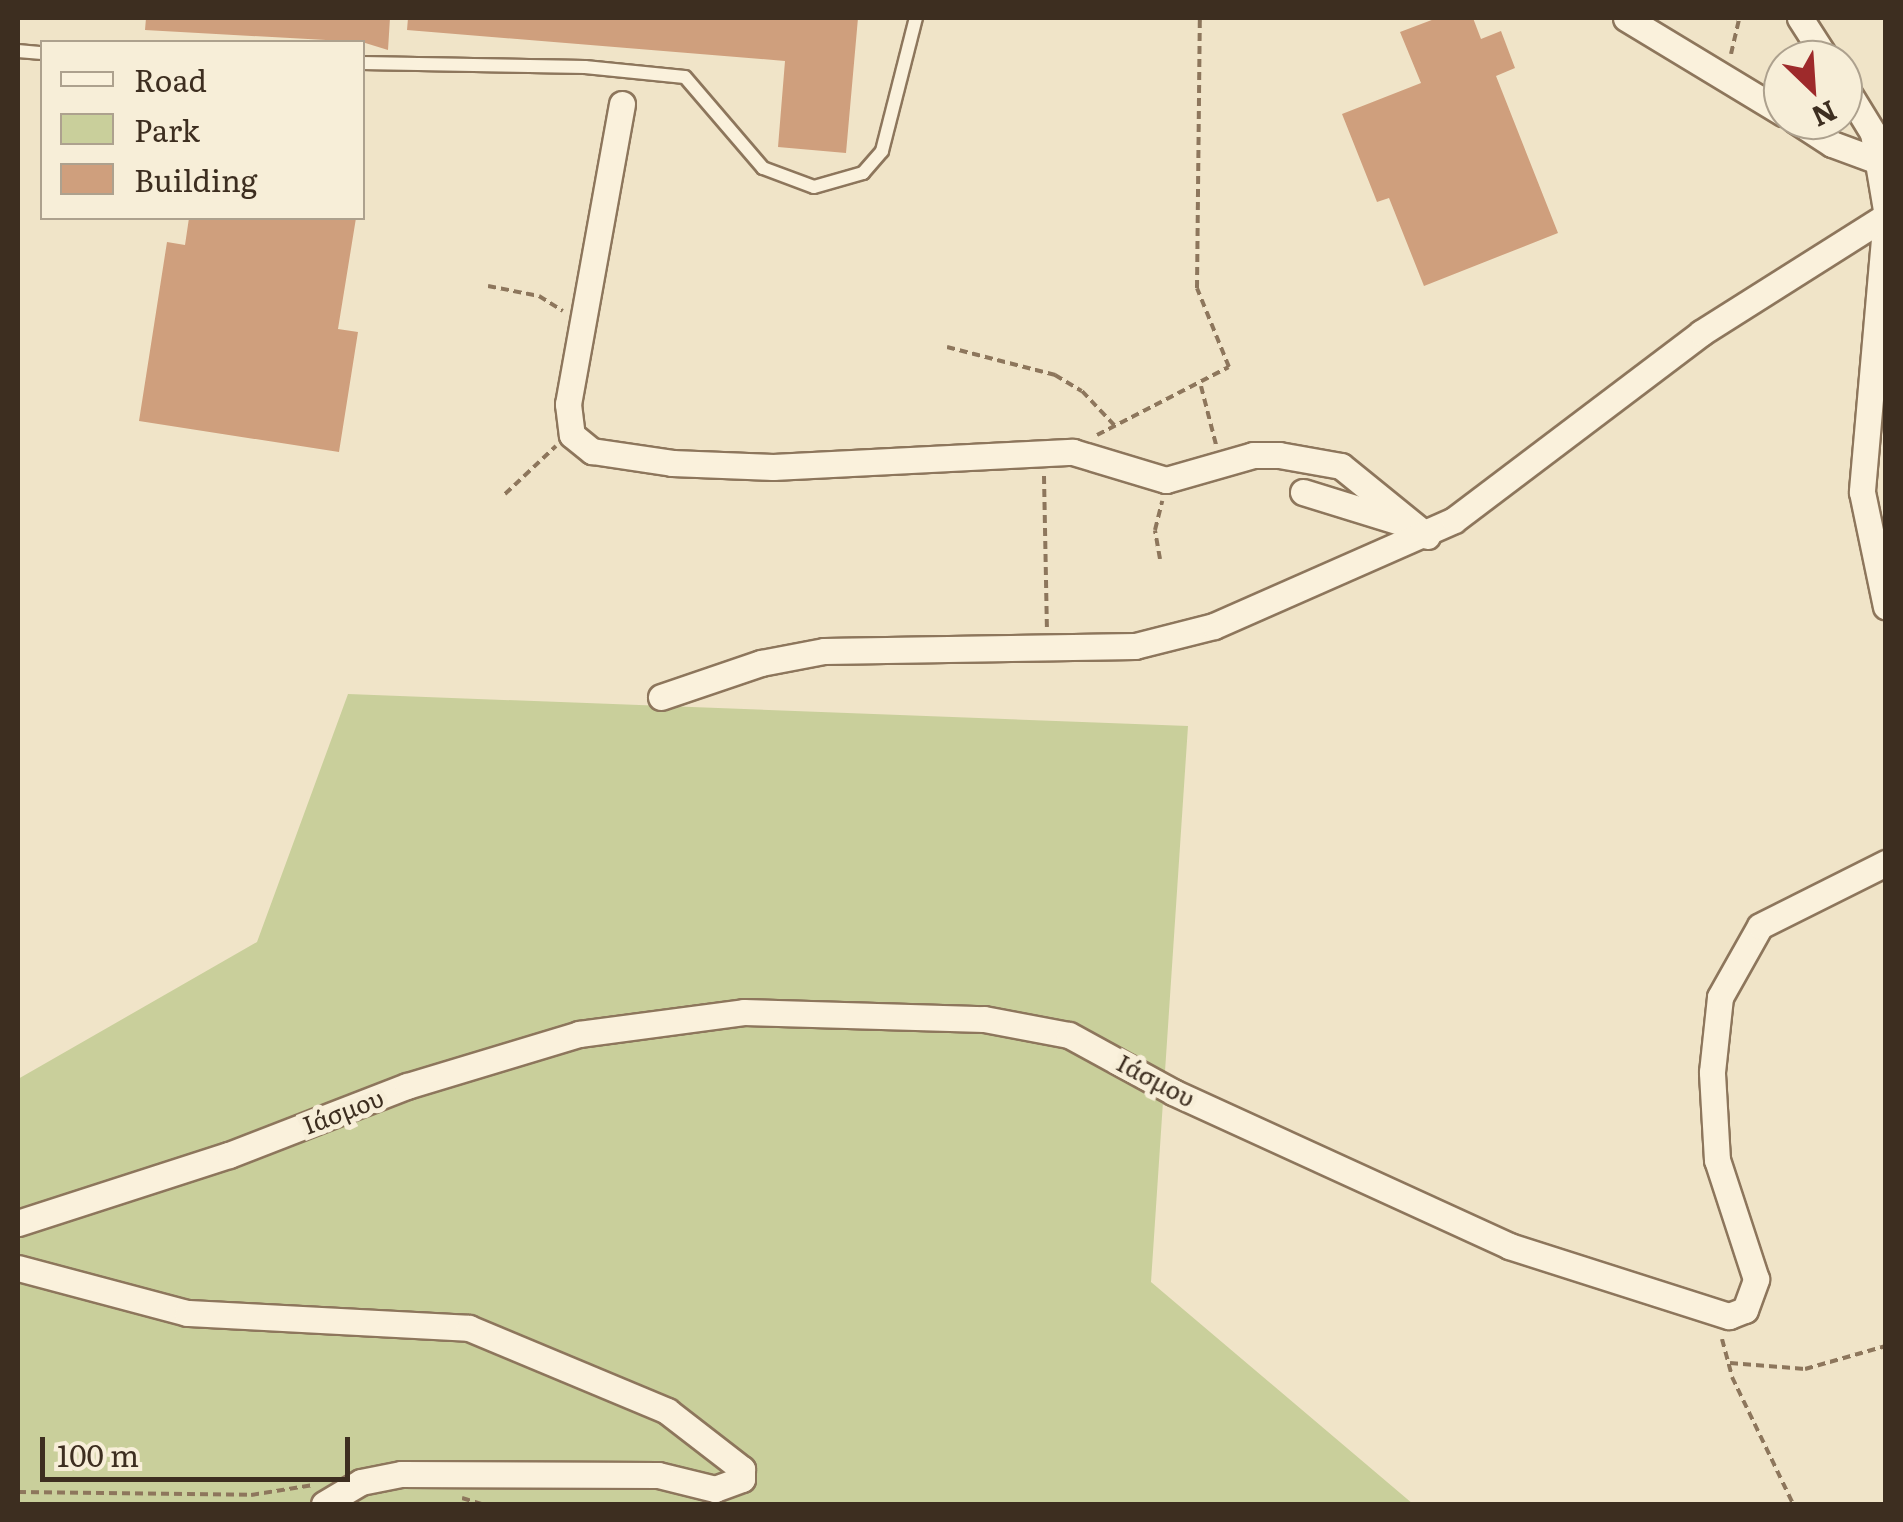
<!DOCTYPE html>
<html>
<head>
<meta charset="utf-8">
<style>
  body { margin:0 }
  #map { position:relative; width:1903px; height:1522px; overflow:hidden; background:#f0e4c8; font-family:Literata,serif }
  div>[style] { position:absolute }
  .green>* { inset:0; background:#c9cf9b }
  .building>* { inset:0; background:#cf9f7d }
  .path>* { height:4px; margin-top:-2px; transform-origin:0; background:repeating-linear-gradient(90deg,#8d765c 0 8px,transparent 0 13px) }
  .roads { filter:drop-shadow(2px 0 #8d765c) drop-shadow(-2px 0 #8d765c) drop-shadow(0 2px #8d765c) drop-shadow(0 -2px #8d765c) }
  .service>* { height:12px; margin:-6px; padding:0 6px; transform-origin:6px; border-radius:6px; background:#faf1dc }
  .minor>* { height:25px; margin:-12.5px; padding:0 12.5px; transform-origin:12.5px; border-radius:12.5px; background:#faf1dc }
  span { translate:-50% -50%; white-space:nowrap; text-align:center; line-height:1.15; -webkit-text-stroke:10px #f7eed8; paint-order:stroke }
  .street-label { font-size:25px; color:#3d2e20 }
  .frame { position:absolute; inset:0; border:20px solid #3d2e20; pointer-events:none }
  .legend { position:absolute; left:40px; top:40px; width:325px; height:180px; box-sizing:border-box; background:#f7eed8; border:2px solid #ada18e; margin:0; padding:12px 18px; list-style:none; font-size:30px; color:#3d2e20 }
  .legend li { display:flex; align-items:center; gap:20px; height:50px }
  .legend b { width:50px; border:2px solid #ada18e }
  .north { position:absolute; left:1763px; top:40px; width:100px; height:100px; box-sizing:border-box; background:#f7eed8; border:2px solid #ada18e; border-radius:50%; rotate:155deg; font-size:28px; font-weight:700; line-height:40px; text-align:center; color:#3d2e20 }
  .north::after { content:''; display:block; margin:auto; width:35px; height:45px; background:#9e2a2b; clip-path:polygon(50% 0,100% 100%,50% 72%,0 100%) }
  .scale { position:absolute; left:40px; top:1437px; width:310px; height:45px; box-sizing:border-box; border:5px solid #3d2e20; border-top:0; padding-left:12px; font-size:30px; line-height:35px; white-space:nowrap; color:#3d2e20; -webkit-text-stroke:8px #f7eed8; paint-order:stroke }
</style>
</head>
<body>
<div id="map">
  <div class="green">
    <i style="clip-path:polygon(348px 694px,1188px 726px,1151px 1282px,1413px 1504px,18px 1504px,18px 1079px,257px 942px)"></i>
  </div>
  <div class="building">
    <i style="clip-path:polygon(146px 18px,390px 18px,388px 50px,362px 42px,145px 30px)"></i>
    <i style="clip-path:polygon(408px 18px,858px 18px,846px 153px,778px 147px,785px 61px,407px 30px)"></i>
    <i style="clip-path:polygon(1437px 18px,1473px 18px,1481px 39px,1501px 31px,1515px 68px,1496px 76px,1558px 233px,1424px 286px,1389px 198px,1377px 202px,1342px 114px,1421px 83px,1400px 32px)"></i>
    <i style="clip-path:polygon(189px 218px,356px 218px,338px 329px,358px 332px,339px 452px,139px 421px,167px 242px,185px 245px)"></i>
  </div>
  <div class="path">
    <i style="left:1731px;top:54px;width:37px;rotate:-77deg"></i>
    <i style="left:488px;top:286px;width:52px;rotate:11.1deg"></i>
    <i style="left:539px;top:296px;width:28px;rotate:32deg"></i>
    <i style="left:947px;top:347px;width:112px;rotate:14.5deg"></i>
    <i style="left:1055px;top:375px;width:31px;rotate:31deg"></i>
    <i style="left:1082px;top:391px;width:47px;rotate:46.7deg"></i>
    <i style="left:1201px;top:386px;width:61px;rotate:75.7deg"></i>
    <i style="left:1097px;top:435px;width:148px;rotate:-27.3deg"></i>
    <i style="left:1229px;top:367px;width:85px;rotate:-112.1deg"></i>
    <i style="left:1197px;top:288px;width:270px;rotate:-89.4deg"></i>
    <i style="left:1044px;top:476px;width:151px;rotate:88.9deg"></i>
    <i style="left:505px;top:494px;width:70px;rotate:-43.3deg"></i>
    <i style="left:1160px;top:559px;width:29px;rotate:-100deg"></i>
    <i style="left:1155px;top:530px;width:30px;rotate:-76deg"></i>
    <i style="left:1722px;top:1339px;width:39px;rotate:75deg"></i>
    <i style="left:1732px;top:1377px;width:141px;rotate:64.3deg"></i>
    <i style="left:1730px;top:1363px;width:75px;rotate:4.6deg"></i>
    <i style="left:1805px;top:1369px;width:84px;rotate:-15.9deg"></i>
    <i style="left:18px;top:1492px;width:233px;rotate:0.7deg"></i>
    <i style="left:251px;top:1495px;width:63px;rotate:-9.2deg"></i>
    <i style="left:462px;top:1498px;width:21px;rotate:17deg"></i>
  </div>
  <div class="roads">
    <div class="service">
      <i style="left:18px;top:51px;width:24px;rotate:5deg"></i>
      <i style="left:362px;top:63px;width:223px;rotate:1deg"></i>
      <i style="left:585px;top:67px;width:100px;rotate:5.7deg"></i>
      <i style="left:685px;top:77px;width:120px;rotate:49.4deg"></i>
      <i style="left:763px;top:168px;width:54px;rotate:20.4deg"></i>
      <i style="left:814px;top:187px;width:51px;rotate:-15.9deg"></i>
      <i style="left:863px;top:173px;width:29px;rotate:-49deg"></i>
      <i style="left:882px;top:151px;width:137px;rotate:-75.7deg"></i>
    </div>
    <div class="minor">
      <i style="left:1626px;top:18px;width:184px;rotate:31.2deg"></i>
      <i style="left:1800px;top:18px;width:50px;rotate:57.3deg"></i>
      <i style="left:1843px;top:84px;width:57px;rotate:58.5deg"></i>
      <i style="left:1873px;top:133px;width:78px;rotate:80.4deg"></i>
      <i style="left:622px;top:104px;width:305px;rotate:100.2deg"></i>
      <i style="left:568px;top:404px;width:31px;rotate:83deg"></i>
      <i style="left:572px;top:435px;width:26px;rotate:39deg"></i>
      <i style="left:592px;top:451px;width:81px;rotate:8.5deg"></i>
      <i style="left:672px;top:463px;width:101px;rotate:2.3deg"></i>
      <i style="left:773px;top:467px;width:300px;rotate:-2.9deg"></i>
      <i style="left:1073px;top:452px;width:97px;rotate:16.8deg"></i>
      <i style="left:1166px;top:480px;width:91px;rotate:-16deg"></i>
      <i style="left:1253px;top:455px;width:26px"></i>
      <i style="left:1279px;top:455px;width:63px;rotate:10.1deg"></i>
      <i style="left:1341px;top:466px;width:111px;rotate:39.1deg"></i>
      <i style="left:1795px;top:120px;width:44px;rotate:33deg"></i>
      <i style="left:1832px;top:144px;width:52px;rotate:20.2deg"></i>
      <i style="left:1886px;top:216px;width:277px;rotate:95deg"></i>
      <i style="left:1862px;top:492px;width:117px;rotate:78.2deg"></i>
      <i style="left:1303px;top:492px;width:105px;rotate:17.2deg"></i>
      <i style="left:661px;top:697px;width:106px;rotate:-18.8deg"></i>
      <i style="left:761px;top:663px;width:64px;rotate:-10.8deg"></i>
      <i style="left:824px;top:651px;width:311px;rotate:-0.9deg"></i>
      <i style="left:1135px;top:646px;width:81px;rotate:-14.2deg"></i>
      <i style="left:1214px;top:626px;width:262px;rotate:-23.8deg"></i>
      <i style="left:1454px;top:520px;width:310px;rotate:-37.1deg"></i>
      <i style="left:1701px;top:333px;width:219px;rotate:-32.3deg"></i>
      <i style="left:18px;top:1223px;width:222px;rotate:-17.9deg"></i>
      <i style="left:229px;top:1155px;width:191px;rotate:-21.2deg"></i>
      <i style="left:407px;top:1086px;width:180px;rotate:-16.8deg"></i>
      <i style="left:579px;top:1034px;width:166px;rotate:-7.6deg"></i>
      <i style="left:744px;top:1012px;width:240px;rotate:1.7deg"></i>
      <i style="left:984px;top:1019px;width:86px;rotate:10.7deg"></i>
      <i style="left:1069px;top:1035px;width:119px;rotate:28.7deg"></i>
      <i style="left:1173px;top:1092px;width:370px;rotate:24.6deg"></i>
      <i style="left:1509px;top:1246px;width:231px;rotate:17.7deg"></i>
      <i style="left:1729px;top:1316px;width:17px;rotate:-21deg"></i>
      <i style="left:1745px;top:1310px;width:33px;rotate:-70deg"></i>
      <i style="left:1756px;top:1279px;width:125px;rotate:-108.1deg"></i>
      <i style="left:1717px;top:1160px;width:88px;rotate:-93.3deg"></i>
      <i style="left:1712px;top:1072px;width:75px;rotate:-83.9deg"></i>
      <i style="left:1720px;top:997px;width:81px;rotate:-60.6deg"></i>
      <i style="left:1760px;top:926px;width:141px;rotate:-26.6deg"></i>
      <i style="left:18px;top:1268px;width:175px;rotate:14.9deg"></i>
      <i style="left:187px;top:1313px;width:282px;rotate:3deg"></i>
      <i style="left:469px;top:1328px;width:215px;rotate:22.7deg"></i>
      <i style="left:667px;top:1411px;width:95px;rotate:37.7deg"></i>
      <i style="left:742px;top:1469px;width:10px;rotate:90deg"></i>
      <i style="left:742px;top:1479px;width:29px;rotate:160deg"></i>
      <i style="left:715px;top:1489px;width:59px;rotate:-166.2deg"></i>
      <i style="left:658px;top:1475px;width:257px;rotate:-179.8deg"></i>
      <i style="left:401px;top:1474px;width:41px;rotate:168.7deg"></i>
      <i style="left:361px;top:1482px;width:43px;rotate:149.3deg"></i>
    </div>
  </div>
  <div class="street-label">
    <span style="left:1156px;top:1080px;rotate:28deg">Ιάσμου</span>
    <span style="left:343px;top:1111px;rotate:-21deg">Ιάσμου</span>
  </div>
  <div class="frame"></div>
  <ul class="legend">
  <li><b style="height:12px;background:#faf1dc"></b>Road</li>
  <li><b style="height:28px;background:#c9cf9b"></b>Park</li>
  <li><b style="height:28px;background:#cf9f7d"></b>Building</li>
  </ul>
  <div class="north">N</div>
  <div class="scale">100 m</div>
</div>
</body>
</html>
